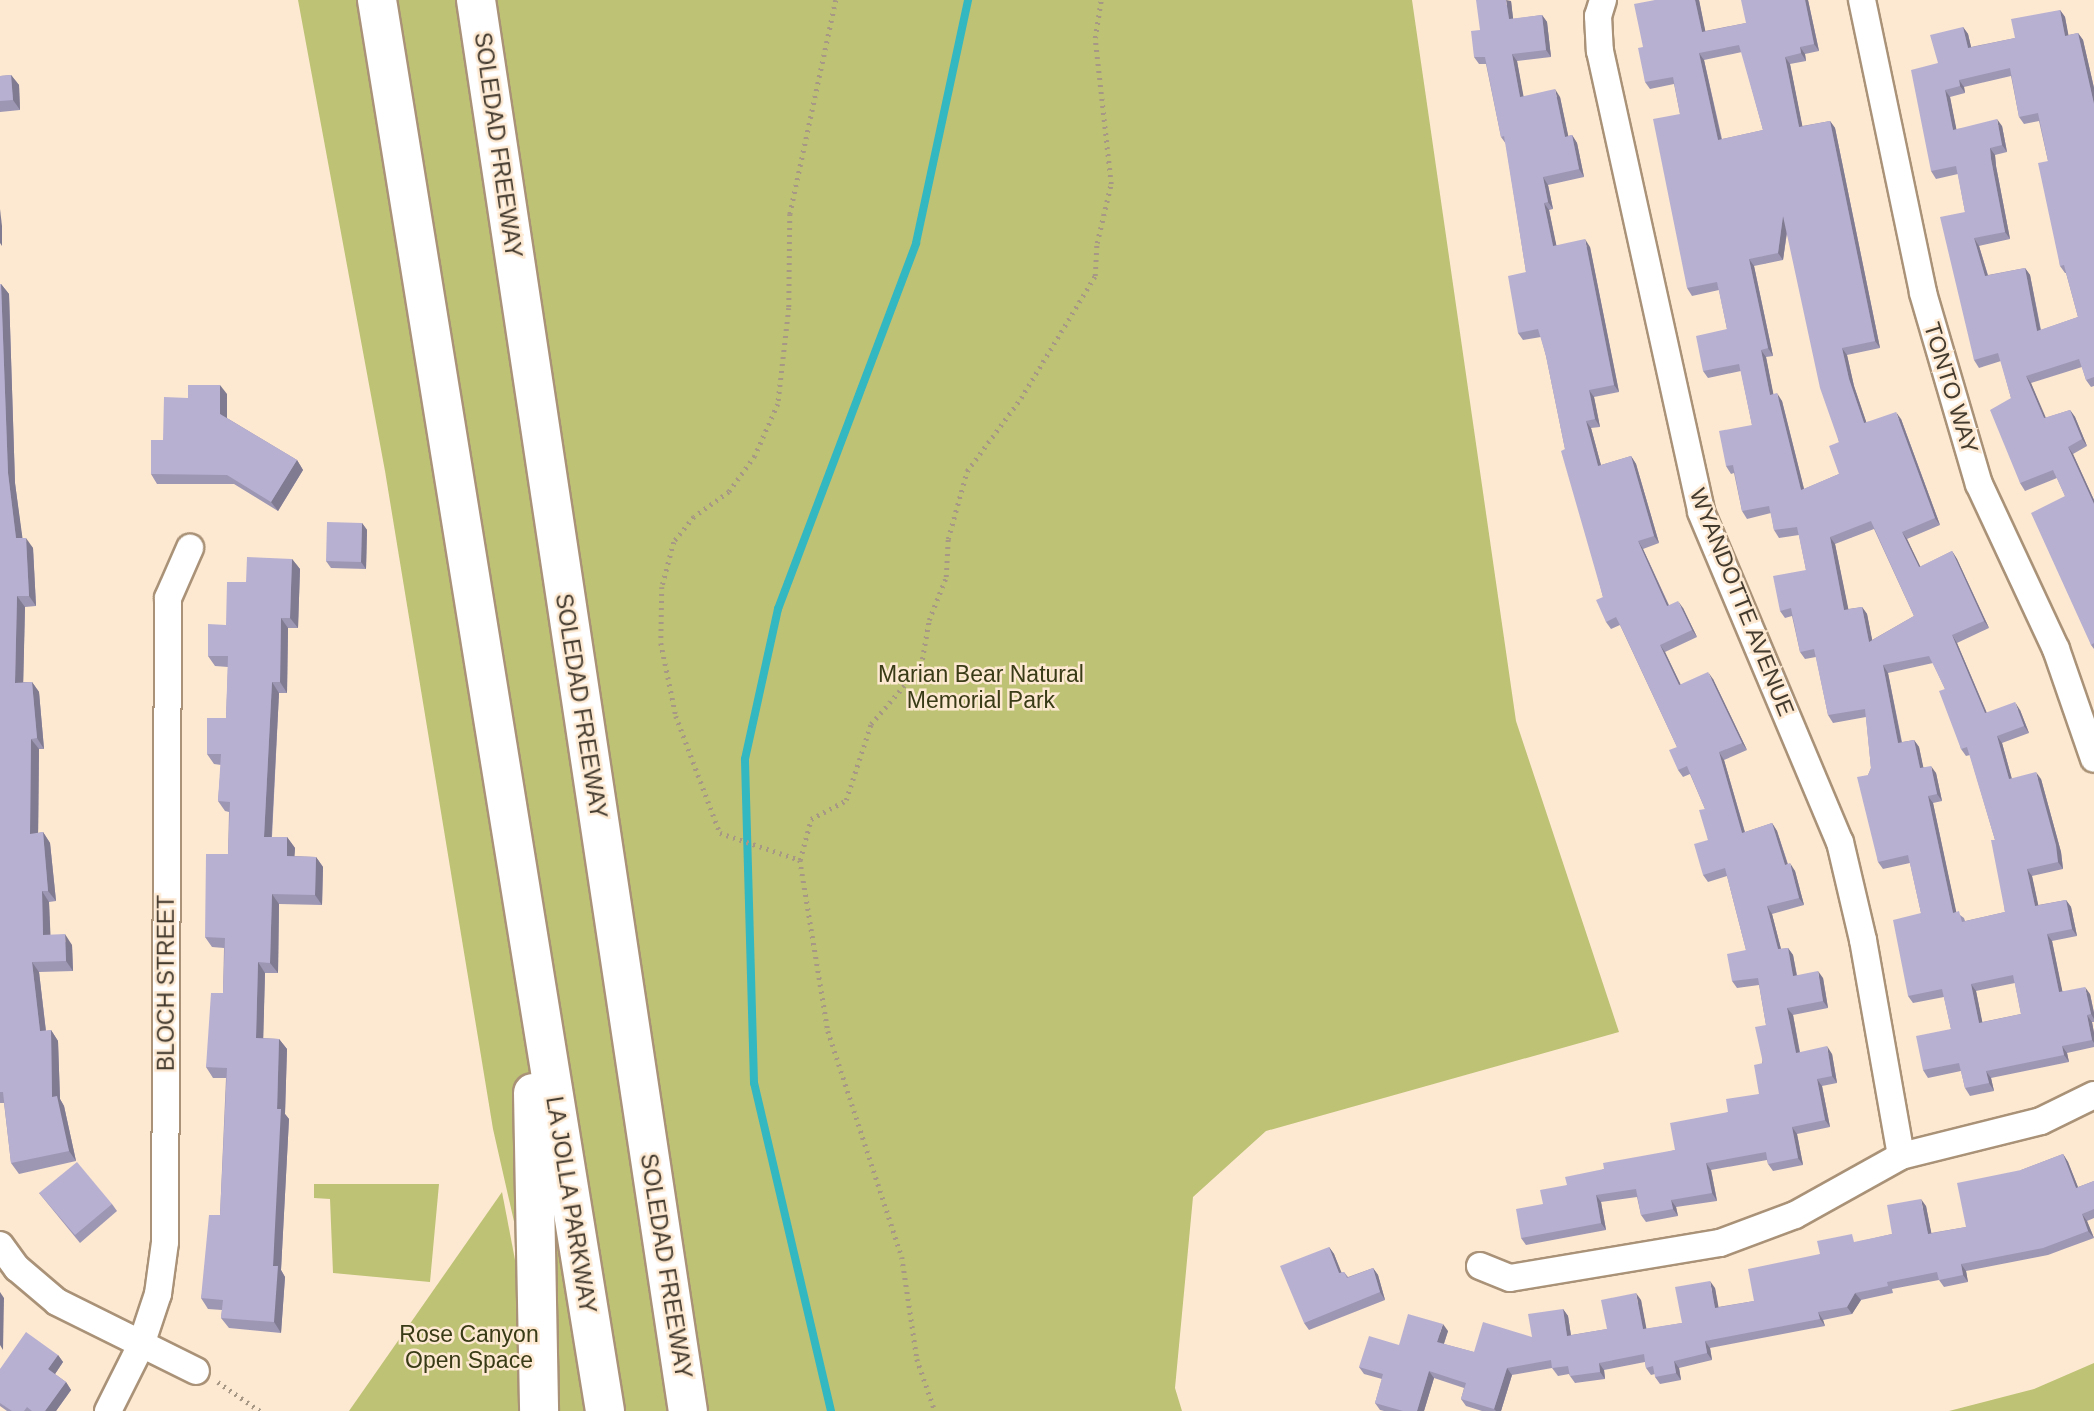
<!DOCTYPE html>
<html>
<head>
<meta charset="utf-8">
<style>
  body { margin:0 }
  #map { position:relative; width:2094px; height:1411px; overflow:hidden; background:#fde9d2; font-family:Arial,sans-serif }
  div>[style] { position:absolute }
  .green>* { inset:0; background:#bec275 }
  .stream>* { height:8px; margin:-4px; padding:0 4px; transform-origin:4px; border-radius:4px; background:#33b7c1 }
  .path>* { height:4.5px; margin-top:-2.25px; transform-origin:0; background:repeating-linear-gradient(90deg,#a79886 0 2px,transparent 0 7px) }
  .roads { filter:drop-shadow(2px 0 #a99277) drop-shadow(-2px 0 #a99277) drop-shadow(0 2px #a99277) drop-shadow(0 -2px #a99277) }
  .minor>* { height:26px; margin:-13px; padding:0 13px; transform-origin:13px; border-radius:13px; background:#fff }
  .motorway>* { height:38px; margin:-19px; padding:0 19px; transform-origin:19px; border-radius:19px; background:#fff }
  .wall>* { inset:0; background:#9e97b4 }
  .shaded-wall>* { inset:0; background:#817b92 }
  .building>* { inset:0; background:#b8b0d1 }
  span { translate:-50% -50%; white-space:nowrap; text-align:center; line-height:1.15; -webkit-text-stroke:5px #fde9d2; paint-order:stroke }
  .street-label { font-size:23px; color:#443b2f }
  .park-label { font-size:23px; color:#393b16 }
</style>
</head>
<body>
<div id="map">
  <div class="green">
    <i style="clip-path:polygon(298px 0,1412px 0,1516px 721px,1619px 1032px,1266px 1131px,1193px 1197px,1175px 1388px,1182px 1411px,557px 1411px,493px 1129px,385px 471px)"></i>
    <i style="clip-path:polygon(314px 1184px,439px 1184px,430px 1282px,333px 1273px,330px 1199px,314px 1198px)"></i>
    <i style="clip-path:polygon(502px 1192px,544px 1411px,349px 1411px)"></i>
    <i style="clip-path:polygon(2094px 1363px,2094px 1411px,1949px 1411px,2034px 1389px)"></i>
  </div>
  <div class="stream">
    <i style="left:831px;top:1411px;width:337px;rotate:-103.2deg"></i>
    <i style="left:754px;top:1083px;width:324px;rotate:-91.6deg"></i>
    <i style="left:745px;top:759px;width:154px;rotate:-77.6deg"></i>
    <i style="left:778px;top:609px;width:391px;rotate:-69.3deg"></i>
    <i style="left:916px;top:243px;width:249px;rotate:-77.9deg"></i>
  </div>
  <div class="path">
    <i style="left:836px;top:0;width:219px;rotate:102.1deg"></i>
    <i style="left:790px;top:214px;width:94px;rotate:90.6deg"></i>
    <i style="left:789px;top:308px;width:97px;rotate:96.5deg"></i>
    <i style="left:778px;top:404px;width:57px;rotate:113.9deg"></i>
    <i style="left:755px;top:456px;width:44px;rotate:125.8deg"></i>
    <i style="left:729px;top:492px;width:43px;rotate:144.5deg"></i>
    <i style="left:694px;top:517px;width:32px;rotate:129deg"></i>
    <i style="left:674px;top:542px;width:47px;rotate:104.9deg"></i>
    <i style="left:662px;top:587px;width:56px;rotate:91deg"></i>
    <i style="left:661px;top:643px;width:75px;rotate:78.4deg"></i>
    <i style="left:676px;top:716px;width:125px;rotate:69.4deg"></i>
    <i style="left:720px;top:833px;width:84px;rotate:18.6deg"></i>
    <i style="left:800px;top:860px;width:42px;rotate:-75deg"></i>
    <i style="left:811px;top:819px;width:40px;rotate:-28deg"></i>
    <i style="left:846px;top:800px;width:80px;rotate:-71.8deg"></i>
    <i style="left:871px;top:724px;width:77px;rotate:-49.2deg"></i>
    <i style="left:921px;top:666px;width:47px;rotate:-80.1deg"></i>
    <i style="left:929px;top:620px;width:46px;rotate:-68.4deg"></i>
    <i style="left:946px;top:577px;width:38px;rotate:-87deg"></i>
    <i style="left:948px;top:539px;width:71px;rotate:-74.4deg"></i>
    <i style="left:967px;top:471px;width:91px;rotate:-53.5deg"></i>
    <i style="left:1021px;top:398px;width:143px;rotate:-58.8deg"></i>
    <i style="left:1095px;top:276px;width:33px;rotate:-87deg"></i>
    <i style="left:1097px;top:243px;width:61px;rotate:-76.7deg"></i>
    <i style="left:1111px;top:184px;width:147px;rotate:-96.3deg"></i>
    <i style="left:1095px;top:38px;width:38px;rotate:-81deg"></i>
    <i style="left:800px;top:860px;width:173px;rotate:80.7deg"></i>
    <i style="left:828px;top:1031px;width:238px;rotate:71.9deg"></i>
    <i style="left:902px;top:1257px;width:103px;rotate:81.6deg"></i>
    <i style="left:917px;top:1359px;width:55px;rotate:70.9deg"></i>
    <i style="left:218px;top:1382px;width:51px;rotate:34.6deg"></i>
  </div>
  <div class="roads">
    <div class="minor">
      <i style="left:1603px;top:0;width:17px;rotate:107deg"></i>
      <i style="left:1598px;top:16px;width:35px;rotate:87deg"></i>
      <i style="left:1600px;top:51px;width:472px;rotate:77.6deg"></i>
      <i style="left:1701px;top:512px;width:358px;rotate:67.2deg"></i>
      <i style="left:1840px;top:842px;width:101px;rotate:76.8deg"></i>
      <i style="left:1863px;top:940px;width:219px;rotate:80deg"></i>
      <i style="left:1862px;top:0;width:299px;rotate:78.2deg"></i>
      <i style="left:1923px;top:293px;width:199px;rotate:73.7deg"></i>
      <i style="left:1979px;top:484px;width:182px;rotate:65deg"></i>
      <i style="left:2056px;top:649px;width:116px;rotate:70.9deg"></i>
      <i style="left:0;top:1245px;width:29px;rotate:54deg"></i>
      <i style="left:17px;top:1268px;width:52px;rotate:40.4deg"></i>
      <i style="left:57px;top:1302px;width:155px;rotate:26.4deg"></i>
      <i style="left:1480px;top:1266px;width:32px;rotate:22deg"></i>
      <i style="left:1510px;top:1278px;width:213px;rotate:-9.5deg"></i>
      <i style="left:1720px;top:1243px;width:80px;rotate:-20.5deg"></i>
      <i style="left:1795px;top:1215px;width:121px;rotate:-29.1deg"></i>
      <i style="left:1901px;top:1156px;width:144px;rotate:-14deg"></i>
      <i style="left:2041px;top:1121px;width:59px;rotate:-26.1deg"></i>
      <i style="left:108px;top:1411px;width:74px;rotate:-63.4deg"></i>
      <i style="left:141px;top:1345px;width:54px;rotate:-71.6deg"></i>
      <i style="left:158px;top:1294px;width:52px;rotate:-82.3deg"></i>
      <i style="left:165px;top:1242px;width:644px;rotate:-89.73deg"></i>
      <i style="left:168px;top:598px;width:55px;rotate:-66.3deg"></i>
    </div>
    <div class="motorway">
      <i style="left:377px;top:0;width:1429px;rotate:80.82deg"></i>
      <i style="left:476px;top:0;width:1427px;rotate:81.46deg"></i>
      <i style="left:533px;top:1093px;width:318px;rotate:88.9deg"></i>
    </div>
  </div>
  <div class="wall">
    <i style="clip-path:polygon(evenodd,1655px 0,1699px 0,1705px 31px,1746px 23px,1808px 0,1819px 51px,1805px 54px,1806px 61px,1790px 64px,1802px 126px,1830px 121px,1835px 128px,1880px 348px,1847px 355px,1854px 386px,1866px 422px,1901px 419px,1940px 525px,1907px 539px,1920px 567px,1952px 551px,1957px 559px,1989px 628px,1957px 643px,1987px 713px,2020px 710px,2029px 733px,2002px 743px,2012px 779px,2041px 779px,2061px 852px,2063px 869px,2032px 876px,2038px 905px,2066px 900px,2071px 907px,2077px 936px,2052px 941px,2062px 991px,2090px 994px,2094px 1013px,2094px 1022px,2092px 1022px,2094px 1033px,2094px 1047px,2067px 1053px,2069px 1062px,1991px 1078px,1994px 1091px,1970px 1096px,1965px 1088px,1961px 1071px,1928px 1078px,1923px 1070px,1951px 1029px,1944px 997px,1913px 1003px,1908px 996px,1921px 913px,1910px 863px,1883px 869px,1878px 862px,1868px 775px,1871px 768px,1866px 717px,1833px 723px,1828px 715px,1816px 657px,1805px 659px,1800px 652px,1792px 616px,1785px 618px,1780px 611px,1806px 570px,1799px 535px,1779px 538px,1774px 530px,1771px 513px,1747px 519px,1742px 511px,1734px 473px,1731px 474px,1726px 466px,1752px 425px,1741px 371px,1708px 378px,1703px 371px,1727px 329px,1719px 290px,1692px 296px,1687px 288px,1680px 114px,1674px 84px,1650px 89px,1645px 82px,1643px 47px,1655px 0,1742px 52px,1763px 130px,1722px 139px,1704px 60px,1742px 52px,1655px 0,1787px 233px,1839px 442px,1839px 474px,1804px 489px,1782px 401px,1773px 394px,1766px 357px,1773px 356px,1754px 266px,1783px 260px,1787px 233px,1655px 0,1874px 529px,1914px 616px,1872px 640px,1867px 614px,1862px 607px,1848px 609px,1835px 544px,1874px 529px,1655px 0,1933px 663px,1945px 689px,1961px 749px,1966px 756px,1970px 755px,1995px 840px,2005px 912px,1965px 921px,1964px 918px,1956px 912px,1933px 803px,1942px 801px,1936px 773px,1923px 767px,1919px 747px,1914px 740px,1902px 742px,1888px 673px,1933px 663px,1655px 0,2015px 983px,2021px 1014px,1982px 1022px,1976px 991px,2015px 983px)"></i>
    <i style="clip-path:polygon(1511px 1px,1513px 19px,1542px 15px,1547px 22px,1551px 57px,1517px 61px,1523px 96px,1560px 97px,1568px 136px,1572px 135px,1577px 143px,1584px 177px,1548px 185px,1553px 209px,1549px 210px,1556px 245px,1590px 247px,1619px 392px,1594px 397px,1600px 427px,1591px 428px,1601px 465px,1631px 456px,1636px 464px,1659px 543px,1643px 549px,1669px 605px,1683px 608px,1697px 637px,1665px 652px,1681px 685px,1713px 679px,1747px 750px,1724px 760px,1745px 832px,1772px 823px,1777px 831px,1788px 864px,1795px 871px,1804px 905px,1772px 914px,1781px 949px,1788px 948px,1793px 955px,1797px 975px,1823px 978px,1828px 1008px,1793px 1015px,1800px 1052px,1832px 1054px,1837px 1083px,1822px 1086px,1830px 1127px,1797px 1134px,1803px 1165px,1773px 1171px,1768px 1164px,1767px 1160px,1711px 1170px,1717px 1201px,1676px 1207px,1678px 1216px,1646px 1222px,1641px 1215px,1637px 1197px,1601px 1202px,1606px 1230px,1526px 1245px,1521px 1238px,1543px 1204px,1567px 1185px,1604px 1169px,1675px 1150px,1728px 1112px,1759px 1094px,1766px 1025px,1759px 985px,1737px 988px,1732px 981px,1746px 950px,1727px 876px,1708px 882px,1703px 875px,1708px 840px,1705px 809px,1690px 774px,1683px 777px,1678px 770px,1677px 747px,1620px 625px,1611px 629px,1606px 622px,1603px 597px,1565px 449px,1546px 356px,1541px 337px,1523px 340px,1518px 333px,1526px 272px,1506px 144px,1501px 137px,1486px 64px,1479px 64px,1474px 57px,1480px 30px)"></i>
    <i style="clip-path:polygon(evenodd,2060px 10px,2065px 17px,2068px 35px,2078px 33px,2083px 40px,2094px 88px,2094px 386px,2091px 387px,2086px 380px,2082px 367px,2031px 383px,2045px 418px,2070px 410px,2075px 417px,2087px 446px,2073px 454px,2094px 500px,2094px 649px,2091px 645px,2065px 496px,2057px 478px,2025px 491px,2020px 483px,2011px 398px,2001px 361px,1979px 368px,1974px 360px,1965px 212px,1958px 174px,1936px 179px,1931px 171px,1938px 63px,1963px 27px,1968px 34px,1971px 47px,2015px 38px,2060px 10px,2011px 76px,2019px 117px,2024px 124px,2039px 121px,2048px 161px,2060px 266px,2065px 273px,2066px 273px,2078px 317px,2041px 330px,2030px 275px,2025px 268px,1988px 275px,1979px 246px,2010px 239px,1996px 166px,1995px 155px,2007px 152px,2002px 126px,1956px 129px,1950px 97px,1965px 93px,1964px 87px,2011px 76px)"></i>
    <i style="clip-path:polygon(11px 75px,19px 85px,20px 110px,0 112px,0 76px)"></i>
    <i style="clip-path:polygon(0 284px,1px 284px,9px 294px,15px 483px,22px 538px,33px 548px,36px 606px,25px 607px,23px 682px,32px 682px,39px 692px,44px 749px,39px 749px,38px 833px,43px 832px,50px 843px,56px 901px,49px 902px,50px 935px,72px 945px,73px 971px,39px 972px,46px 1031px,51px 1030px,58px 1041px,60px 1099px,64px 1106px,76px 1161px,19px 1174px,11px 1163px,4px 1103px,0 1103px)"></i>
    <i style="clip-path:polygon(227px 394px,227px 418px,297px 460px,303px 470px,278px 511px,234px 484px,157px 484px,151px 474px,163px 440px,188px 398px)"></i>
    <i style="clip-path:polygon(362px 523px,367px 530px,366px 569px,331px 568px,326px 561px)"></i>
    <i style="clip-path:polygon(292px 559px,300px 569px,298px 628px,288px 628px,287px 693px,279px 693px,272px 837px,287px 837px,295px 848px,294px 856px,316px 857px,323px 867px,322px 905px,279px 904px,278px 973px,265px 973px,263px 1038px,279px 1039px,287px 1049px,285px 1114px,289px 1119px,281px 1270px,285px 1277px,281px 1333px,229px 1328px,221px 1318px,222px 1310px,208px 1309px,201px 1298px,220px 1215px,226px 1078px,213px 1078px,206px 1067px,223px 993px,224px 948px,212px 947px,205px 937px,228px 854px,229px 812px,225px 811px,218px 801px,221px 765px,214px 764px,207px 754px,226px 718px,228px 667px,215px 666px,208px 656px,226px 625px,246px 582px)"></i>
    <i style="clip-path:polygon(2063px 1154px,2068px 1162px,2078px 1187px,2094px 1181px,2094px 1218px,2087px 1221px,2094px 1238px,2048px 1255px,1966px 1271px,1968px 1282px,1944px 1287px,1939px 1280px,1892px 1289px,1893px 1293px,1861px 1300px,1852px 1314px,1823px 1320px,1825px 1326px,1710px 1348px,1712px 1360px,1679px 1368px,1681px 1380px,1660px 1384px,1655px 1377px,1655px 1374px,1651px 1375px,1646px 1368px,1645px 1362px,1604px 1370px,1605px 1379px,1575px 1383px,1570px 1376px,1569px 1374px,1558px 1376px,1552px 1368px,1512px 1375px,1501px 1411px,1482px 1411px,1466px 1406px,1461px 1399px,1464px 1388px,1434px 1378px,1424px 1411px,1384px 1411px,1380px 1410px,1375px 1403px,1382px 1379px,1364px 1374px,1359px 1367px,1399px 1345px,1448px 1331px,1444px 1344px,1474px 1352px,1532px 1337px,1563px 1309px,1568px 1316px,1571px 1335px,1607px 1329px,1641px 1300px,1646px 1329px,1682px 1323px,1715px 1288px,1718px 1307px,1754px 1301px,1820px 1254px,1857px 1242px,1892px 1234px,1926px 1206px,1931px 1233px,1966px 1227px,2021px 1170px)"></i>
    <i style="clip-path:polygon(39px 1193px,112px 1204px,117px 1211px,80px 1243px)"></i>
    <i style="clip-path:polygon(1329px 1247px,1334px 1254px,1341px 1273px,1344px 1272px,1348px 1277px,1373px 1268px,1378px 1275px,1385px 1300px,1309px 1330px,1304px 1323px)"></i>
    <i style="clip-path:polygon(58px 1355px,63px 1362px,55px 1374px,66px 1382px,71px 1390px,56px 1411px,7px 1411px,0 1406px,0 1369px)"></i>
  </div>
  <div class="shaded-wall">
    <i style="clip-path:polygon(1506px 0,1511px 1px,1514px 26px,1509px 19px)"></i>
    <i style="clip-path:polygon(1695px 0,1699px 0,1707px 39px,1702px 32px)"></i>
    <i style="clip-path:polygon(1805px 0,1808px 0,1819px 51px,1814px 44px)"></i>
    <i style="clip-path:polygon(2060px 10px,2065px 17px,2070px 43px,2065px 36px)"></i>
    <i style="clip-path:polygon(1542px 15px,1547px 22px,1551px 57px,1546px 50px)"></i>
    <i style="clip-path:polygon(1963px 27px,1968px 34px,1973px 55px,1968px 48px)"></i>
    <i style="clip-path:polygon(2078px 33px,2083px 40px,2094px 88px,2094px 104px)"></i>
    <i style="clip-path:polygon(1800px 47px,1805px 54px,1806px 61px,1801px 53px)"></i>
    <i style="clip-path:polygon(1699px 53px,1704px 60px,1723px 147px,1718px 140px)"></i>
    <i style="clip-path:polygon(1512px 54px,1517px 61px,1525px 104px,1520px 97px)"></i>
    <i style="clip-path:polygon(1785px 57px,1790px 64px,1804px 134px,1799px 127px)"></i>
    <i style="clip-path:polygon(11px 75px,19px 85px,20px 110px,13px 100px)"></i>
    <i style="clip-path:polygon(1959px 80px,1964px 87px,1965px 93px,1960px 86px)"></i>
    <i style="clip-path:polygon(1555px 89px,1560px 97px,1570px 144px,1565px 137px)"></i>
    <i style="clip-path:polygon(1945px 90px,1950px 97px,1958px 137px,1953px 130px)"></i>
    <i style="clip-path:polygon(1997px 119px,2002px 126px,2007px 152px,2002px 145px)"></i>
    <i style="clip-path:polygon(1830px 121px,1835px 128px,1880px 348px,1875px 341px)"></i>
    <i style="clip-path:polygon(1572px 135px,1577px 143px,1584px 177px,1579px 169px)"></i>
    <i style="clip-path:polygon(1990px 148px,1995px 155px,1996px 166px,2010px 239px,2005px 232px,1991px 159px)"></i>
    <i style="clip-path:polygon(1543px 177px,1548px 185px,1553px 209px,1548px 202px)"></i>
    <i style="clip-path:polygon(1544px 203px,1549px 210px,1558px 253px,1553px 246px)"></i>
    <i style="clip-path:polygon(0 209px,2px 226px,2px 246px,0 243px)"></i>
    <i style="clip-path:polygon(1783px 216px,1788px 223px,1783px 260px,1778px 253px)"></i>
    <i style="clip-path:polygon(1974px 238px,1979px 246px,1990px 283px,1985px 276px)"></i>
    <i style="clip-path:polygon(1585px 239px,1590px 247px,1619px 392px,1614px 385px)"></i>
    <i style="clip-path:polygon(1749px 259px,1754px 266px,1773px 356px,1768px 348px)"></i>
    <i style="clip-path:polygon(2025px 268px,2030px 275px,2042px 338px,2037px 331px)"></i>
    <i style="clip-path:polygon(1px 284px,9px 294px,15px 483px,24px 549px,16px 538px,8px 473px)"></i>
    <i style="clip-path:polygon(1842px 348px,1847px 355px,1854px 386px,1869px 430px,1864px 423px,1849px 379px)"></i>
    <i style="clip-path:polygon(1761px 350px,1766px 357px,1775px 402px,1770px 395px)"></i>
    <i style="clip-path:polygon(2026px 376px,2031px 383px,2049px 425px,2044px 418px)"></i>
    <i style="clip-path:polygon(220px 385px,227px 394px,227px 423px,220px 414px)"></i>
    <i style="clip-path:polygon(1589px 390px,1594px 397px,1600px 427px,1595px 419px)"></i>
    <i style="clip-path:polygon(1777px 393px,1782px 401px,1806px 497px,1801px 490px)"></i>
    <i style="clip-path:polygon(2070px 410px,2075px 417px,2087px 446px,2082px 439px)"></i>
    <i style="clip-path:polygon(1896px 412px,1901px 419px,1940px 525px,1935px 518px)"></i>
    <i style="clip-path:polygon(1586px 421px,1591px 428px,1603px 473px,1598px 466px)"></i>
    <i style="clip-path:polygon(2068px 447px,2073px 454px,2094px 500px,2094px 504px)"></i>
    <i style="clip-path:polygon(1631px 456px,1636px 464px,1659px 543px,1654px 536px)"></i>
    <i style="clip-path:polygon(297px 460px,303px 470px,278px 511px,271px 502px)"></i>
    <i style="clip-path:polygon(362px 523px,367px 530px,366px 569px,361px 562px)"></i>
    <i style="clip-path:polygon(1902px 532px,1907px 539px,1924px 574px,1919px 567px)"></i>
    <i style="clip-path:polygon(1830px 537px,1835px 544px,1850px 617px,1844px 610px)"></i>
    <i style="clip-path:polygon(26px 538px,33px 548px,36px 606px,29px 596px)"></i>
    <i style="clip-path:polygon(1638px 541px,1643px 549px,1672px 613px,1667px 606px)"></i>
    <i style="clip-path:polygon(1952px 551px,1957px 559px,1989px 628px,1984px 621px)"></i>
    <i style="clip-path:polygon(292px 559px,300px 569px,298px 628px,290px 618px)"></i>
    <i style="clip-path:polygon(17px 596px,25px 607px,23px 693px,15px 683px)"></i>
    <i style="clip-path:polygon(1678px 601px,1683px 608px,1697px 637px,1692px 630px)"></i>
    <i style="clip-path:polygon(1862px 607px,1867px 614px,1874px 649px,1869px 642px)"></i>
    <i style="clip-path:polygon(281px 618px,288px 628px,287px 693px,280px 682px)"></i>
    <i style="clip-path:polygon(1952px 635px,1957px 643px,1990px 721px,1985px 713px)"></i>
    <i style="clip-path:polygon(1660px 645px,1665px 652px,1684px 692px,1679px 685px)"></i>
    <i style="clip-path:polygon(1883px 665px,1888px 673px,1903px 750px,1898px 743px)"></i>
    <i style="clip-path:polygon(1708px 672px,1713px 679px,1747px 750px,1742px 743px)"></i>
    <i style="clip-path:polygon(32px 682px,39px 692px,44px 749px,37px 738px)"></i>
    <i style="clip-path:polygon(272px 682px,279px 693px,271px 847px,264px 837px)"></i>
    <i style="clip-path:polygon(2015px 702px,2020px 710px,2029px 733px,2024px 726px)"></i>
    <i style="clip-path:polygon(1997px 736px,2002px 743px,2014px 787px,2009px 779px)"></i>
    <i style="clip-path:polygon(31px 739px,39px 749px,38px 844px,30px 834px)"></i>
    <i style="clip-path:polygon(1914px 740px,1919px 747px,1925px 775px,1920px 768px)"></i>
    <i style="clip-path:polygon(1719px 752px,1724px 760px,1747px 840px,1742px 833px)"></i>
    <i style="clip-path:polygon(1931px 766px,1936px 773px,1942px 801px,1937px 794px)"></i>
    <i style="clip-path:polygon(2036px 772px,2041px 779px,2061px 852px,2063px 869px,2058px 862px)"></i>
    <i style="clip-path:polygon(1928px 796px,1933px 803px,1958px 920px,1953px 913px)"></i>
    <i style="clip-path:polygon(1772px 823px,1777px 831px,1790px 872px,1785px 865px)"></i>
    <i style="clip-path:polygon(43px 832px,50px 843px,56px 901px,48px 891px)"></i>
    <i style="clip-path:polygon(287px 837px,295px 848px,294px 867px,287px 856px)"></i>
    <i style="clip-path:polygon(316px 857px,323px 867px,322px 905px,315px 895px)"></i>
    <i style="clip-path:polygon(1790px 863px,1795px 871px,1804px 905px,1799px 898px)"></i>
    <i style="clip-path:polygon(2027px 869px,2032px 876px,2040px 913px,2035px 906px)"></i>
    <i style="clip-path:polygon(42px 891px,49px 902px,51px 946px,43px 935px)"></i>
    <i style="clip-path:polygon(272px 894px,279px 904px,278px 973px,270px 963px)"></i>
    <i style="clip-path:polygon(2066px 900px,2071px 907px,2077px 936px,2072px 929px)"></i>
    <i style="clip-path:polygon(1767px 906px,1772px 914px,1783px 957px,1778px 949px)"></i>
    <i style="clip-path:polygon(65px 934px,72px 945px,73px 971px,66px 961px)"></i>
    <i style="clip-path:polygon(2047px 934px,2052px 941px,2064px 999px,2059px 992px)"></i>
    <i style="clip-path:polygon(1788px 948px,1793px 955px,1798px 983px,1793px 976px)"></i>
    <i style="clip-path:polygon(32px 962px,39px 972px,47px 1041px,40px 1031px)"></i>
    <i style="clip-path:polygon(258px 962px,265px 973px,263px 1048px,256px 1038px)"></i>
    <i style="clip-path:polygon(1818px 971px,1823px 978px,1828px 1008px,1823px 1001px)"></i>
    <i style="clip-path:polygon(1971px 984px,1976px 991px,1984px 1030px,1979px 1023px)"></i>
    <i style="clip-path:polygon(2085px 987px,2090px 994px,2094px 1013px,2094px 1019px,2091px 1014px)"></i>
    <i style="clip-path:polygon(1787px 1008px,1793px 1015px,1801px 1060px,1796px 1053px)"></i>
    <i style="clip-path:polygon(2087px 1015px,2092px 1022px,2094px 1033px,2094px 1043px,2092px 1040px)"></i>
    <i style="clip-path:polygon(51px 1030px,58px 1041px,60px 1099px,64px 1106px,76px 1161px,69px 1151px,52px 1097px)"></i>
    <i style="clip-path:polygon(279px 1039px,287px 1049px,285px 1114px,289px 1119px,281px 1270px,285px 1277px,281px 1333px,274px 1322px,273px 1266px)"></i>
    <i style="clip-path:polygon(1827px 1046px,1832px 1054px,1837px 1083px,1832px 1076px)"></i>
    <i style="clip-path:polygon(2062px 1046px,2067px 1053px,2069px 1062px,2064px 1055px)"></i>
    <i style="clip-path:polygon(1986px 1071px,1991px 1078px,1994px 1091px,1989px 1083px)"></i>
    <i style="clip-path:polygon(1817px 1079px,1822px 1086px,1830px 1127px,1825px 1120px)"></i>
    <i style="clip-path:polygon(1792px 1127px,1797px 1134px,1803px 1165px,1798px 1158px)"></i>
    <i style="clip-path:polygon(2063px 1154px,2068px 1162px,2081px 1195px,2076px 1188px)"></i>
    <i style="clip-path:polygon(1706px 1163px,1711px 1170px,1717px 1201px,1712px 1193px)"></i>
    <i style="clip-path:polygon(1596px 1195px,1601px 1202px,1606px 1230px,1601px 1223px)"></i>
    <i style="clip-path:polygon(1921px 1199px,1926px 1206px,1933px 1241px,1928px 1234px)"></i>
    <i style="clip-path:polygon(1671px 1200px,1676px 1207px,1678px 1216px,1673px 1209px)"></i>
    <i style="clip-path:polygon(2082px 1214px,2087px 1221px,2094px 1238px,2088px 1231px)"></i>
    <i style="clip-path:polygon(1329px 1247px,1334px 1254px,1345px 1281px,1339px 1273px)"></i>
    <i style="clip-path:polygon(1961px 1264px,1966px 1271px,1968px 1282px,1963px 1275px)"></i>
    <i style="clip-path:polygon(1373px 1268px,1378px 1275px,1385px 1300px,1380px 1292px)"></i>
    <i style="clip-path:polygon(1710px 1281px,1715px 1288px,1720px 1315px,1715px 1308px)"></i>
    <i style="clip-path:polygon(0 1292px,4px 1298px,3px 1350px,0 1345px)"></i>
    <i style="clip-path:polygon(1636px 1293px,1641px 1300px,1648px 1337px,1643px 1329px)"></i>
    <i style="clip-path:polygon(1855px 1293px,1861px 1300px,1852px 1314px,1847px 1307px)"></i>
    <i style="clip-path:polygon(1563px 1309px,1568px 1316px,1572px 1343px,1567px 1336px)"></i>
    <i style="clip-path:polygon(1818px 1312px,1823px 1320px,1825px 1326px,1820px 1319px)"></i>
    <i style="clip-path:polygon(1443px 1324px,1448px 1331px,1442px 1349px,1437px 1342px)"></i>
    <i style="clip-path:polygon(1705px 1341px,1710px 1348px,1712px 1360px,1707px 1353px)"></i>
    <i style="clip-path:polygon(58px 1355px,63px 1362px,53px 1377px,48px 1369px)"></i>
    <i style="clip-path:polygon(1674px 1361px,1679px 1368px,1681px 1380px,1676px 1373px)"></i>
    <i style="clip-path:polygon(1599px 1363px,1604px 1370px,1605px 1379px,1600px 1372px)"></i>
    <i style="clip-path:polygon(1507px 1368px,1512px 1375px,1501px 1411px,1496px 1411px,1494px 1409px)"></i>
    <i style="clip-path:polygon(1429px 1371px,1434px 1378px,1424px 1411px,1417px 1411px)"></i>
    <i style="clip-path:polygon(66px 1382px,71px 1390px,56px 1411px,45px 1411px)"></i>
  </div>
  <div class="building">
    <i style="clip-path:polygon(1476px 0,1506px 0,1509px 19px,1542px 15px,1546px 50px,1512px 54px,1520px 97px,1555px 89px,1565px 137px,1572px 135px,1579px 169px,1543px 177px,1548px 202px,1544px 203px,1553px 246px,1585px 239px,1614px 385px,1589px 390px,1595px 419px,1586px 421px,1598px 466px,1631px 456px,1654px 536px,1638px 541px,1667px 606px,1678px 601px,1692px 630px,1660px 645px,1679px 685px,1708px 672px,1742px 743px,1719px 752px,1742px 833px,1772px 823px,1785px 865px,1790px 863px,1799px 898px,1767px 906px,1778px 949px,1788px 948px,1793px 976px,1818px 971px,1823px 1001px,1787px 1008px,1796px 1053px,1827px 1046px,1832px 1076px,1817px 1079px,1825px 1120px,1792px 1127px,1798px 1158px,1768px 1164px,1766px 1152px,1706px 1163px,1712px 1193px,1671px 1200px,1673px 1209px,1641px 1215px,1636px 1189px,1596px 1195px,1601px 1223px,1521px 1238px,1516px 1209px,1543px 1204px,1540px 1190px,1567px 1185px,1565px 1177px,1604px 1169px,1603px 1163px,1675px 1150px,1670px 1123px,1728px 1112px,1726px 1099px,1759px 1094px,1754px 1065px,1763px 1063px,1755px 1027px,1766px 1025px,1758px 978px,1732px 981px,1727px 954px,1746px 950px,1725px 868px,1703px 875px,1694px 844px,1708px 840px,1699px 810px,1705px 809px,1687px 766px,1678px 770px,1669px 750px,1677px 747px,1624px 633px,1616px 617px,1606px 622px,1596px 600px,1603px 597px,1561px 451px,1565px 449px,1546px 356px,1538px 329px,1518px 333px,1508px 276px,1526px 272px,1504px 136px,1501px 137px,1485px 57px,1474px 57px,1471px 31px,1480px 30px)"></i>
    <i style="clip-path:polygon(evenodd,1655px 0,1695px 0,1702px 32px,1746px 23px,1741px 0,1805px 0,1814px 44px,1800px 47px,1801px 53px,1785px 57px,1799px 127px,1830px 121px,1875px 341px,1842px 348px,1849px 379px,1864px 423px,1896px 412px,1935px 518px,1902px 532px,1919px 567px,1952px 551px,1984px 621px,1952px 635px,1985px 713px,2015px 702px,2024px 726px,1997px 736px,2009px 779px,2036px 772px,2056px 845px,2058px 862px,2027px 869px,2035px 906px,2066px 900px,2072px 929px,2047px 934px,2059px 992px,2085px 987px,2091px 1014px,2087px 1015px,2092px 1040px,2062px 1046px,2064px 1055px,1986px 1071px,1989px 1083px,1965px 1088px,1959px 1063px,1923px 1070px,1916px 1036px,1951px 1029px,1942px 989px,1908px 996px,1893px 920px,1921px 913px,1908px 855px,1878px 862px,1857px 777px,1868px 775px,1871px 768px,1865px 709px,1828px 715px,1814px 649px,1800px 652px,1791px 608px,1780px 611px,1773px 576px,1806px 570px,1797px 527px,1774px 530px,1769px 506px,1742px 511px,1733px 465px,1726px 466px,1719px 431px,1752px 425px,1739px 364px,1703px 371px,1696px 336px,1727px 329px,1717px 282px,1687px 288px,1653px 119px,1680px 114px,1673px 77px,1645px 82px,1638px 48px,1643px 47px,1634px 4px,1655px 0,1739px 45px,1763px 130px,1718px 140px,1699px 53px,1739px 45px,1655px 0,1783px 216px,1820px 388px,1839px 442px,1829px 446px,1839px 474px,1801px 490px,1777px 393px,1770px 395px,1761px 350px,1768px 348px,1749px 259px,1778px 253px,1783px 216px,1655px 0,1871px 521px,1914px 616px,1869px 642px,1862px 607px,1844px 610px,1830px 537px,1871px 521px,1655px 0,1929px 656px,1945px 689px,1939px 691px,1961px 749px,1967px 747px,1995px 840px,1991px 840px,2005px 912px,1962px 922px,1959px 911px,1953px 913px,1928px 796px,1937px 794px,1931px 766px,1920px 768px,1914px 740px,1898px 743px,1883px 665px,1929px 656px,1655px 0,2013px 975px,2021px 1014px,1979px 1023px,1971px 984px,2013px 975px)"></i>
    <i style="clip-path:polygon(evenodd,2060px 10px,2065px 36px,2078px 33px,2094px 104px,2094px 377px,2086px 380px,2079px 359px,2026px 376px,2044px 418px,2070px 410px,2082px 439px,2068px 447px,2094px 504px,2094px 643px,2091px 645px,2031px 513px,2065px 496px,2053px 470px,2020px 483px,1990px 410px,2011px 398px,1998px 353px,1974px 360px,1940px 217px,1965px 212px,1956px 166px,1931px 171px,1911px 70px,1938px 63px,1930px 35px,1963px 27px,1968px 48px,2015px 38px,2011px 19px,2060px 10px,2010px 68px,2019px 117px,2038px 113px,2048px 161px,2038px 163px,2060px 266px,2064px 265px,2078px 317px,2037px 331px,2025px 268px,1985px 276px,1974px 238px,2005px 232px,1991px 159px,1990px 148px,2002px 145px,1997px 119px,1953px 130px,1945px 90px,1960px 86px,1959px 80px,2010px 68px)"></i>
    <i style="clip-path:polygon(11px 75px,13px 100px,0 101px,0 76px)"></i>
    <i style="clip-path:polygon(0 284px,1px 284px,8px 473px,16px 538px,26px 538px,29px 596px,17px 596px,15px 683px,32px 682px,37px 738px,31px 739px,30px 834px,43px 832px,48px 891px,42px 891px,43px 935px,65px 934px,66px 961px,32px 962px,40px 1031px,51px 1030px,52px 1097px,57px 1096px,69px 1151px,11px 1163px,3px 1092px,0 1092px)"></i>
    <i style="clip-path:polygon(188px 385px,220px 385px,220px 414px,297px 460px,271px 502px,227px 475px,151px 474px,151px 440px,163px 440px,164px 397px,188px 398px)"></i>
    <i style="clip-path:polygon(327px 522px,362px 523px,361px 562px,326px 561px)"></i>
    <i style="clip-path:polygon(247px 557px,292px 559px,290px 618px,281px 618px,280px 682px,272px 682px,264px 837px,287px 837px,287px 856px,316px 857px,315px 895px,272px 894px,270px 963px,258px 962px,256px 1038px,279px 1039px,277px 1109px,281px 1109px,273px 1266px,278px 1266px,274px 1322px,221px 1318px,223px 1300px,201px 1298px,209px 1215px,220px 1215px,227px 1068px,206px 1067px,211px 993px,223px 993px,225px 938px,205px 937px,206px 854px,228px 854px,230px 802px,218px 801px,221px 754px,207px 754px,207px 718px,226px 718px,228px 656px,208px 656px,208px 624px,226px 625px,227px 582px,246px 582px)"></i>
    <i style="clip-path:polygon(2063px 1154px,2076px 1188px,2094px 1181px,2094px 1209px,2082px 1214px,2088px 1231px,2043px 1248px,1961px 1264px,1963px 1275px,1939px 1280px,1937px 1272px,1887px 1282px,1888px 1286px,1855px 1293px,1847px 1307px,1818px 1312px,1820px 1319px,1705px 1341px,1707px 1353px,1674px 1361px,1676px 1373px,1655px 1377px,1653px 1366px,1646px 1368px,1644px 1354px,1599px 1363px,1600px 1372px,1570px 1376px,1568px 1366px,1552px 1368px,1551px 1360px,1507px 1368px,1494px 1409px,1461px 1399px,1466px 1383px,1429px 1371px,1417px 1411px,1403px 1411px,1375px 1403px,1383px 1374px,1359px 1367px,1369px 1336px,1399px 1345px,1408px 1314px,1443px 1324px,1437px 1342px,1474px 1352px,1483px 1322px,1532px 1337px,1528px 1314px,1563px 1309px,1567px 1336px,1607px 1329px,1601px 1300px,1636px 1293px,1643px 1329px,1682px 1323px,1675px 1287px,1710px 1281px,1715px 1308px,1754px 1301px,1748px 1269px,1820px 1254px,1817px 1241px,1852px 1234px,1854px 1242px,1892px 1234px,1887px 1205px,1915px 1200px,1921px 1199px,1928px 1234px,1966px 1227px,1957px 1183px,2021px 1170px)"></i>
    <i style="clip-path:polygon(77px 1162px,112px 1204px,75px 1235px,39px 1193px)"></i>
    <i style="clip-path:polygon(1329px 1247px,1339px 1273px,1344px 1272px,1347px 1278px,1373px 1268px,1380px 1292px,1304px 1323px,1280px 1266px)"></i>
    <i style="clip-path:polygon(26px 1332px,58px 1355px,48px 1369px,66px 1382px,45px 1411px,32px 1411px,27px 1407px,24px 1411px,12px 1411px,0 1403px,0 1369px)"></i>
  </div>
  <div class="street-label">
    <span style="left:498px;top:145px;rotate:82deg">SOLEDAD FREEWAY</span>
    <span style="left:1951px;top:388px;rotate:73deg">TONTO WAY</span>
    <span style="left:1742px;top:602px;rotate:68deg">WYANDOTTE AVENUE</span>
    <span style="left:581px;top:706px;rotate:81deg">SOLEDAD FREEWAY</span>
    <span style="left:166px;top:983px;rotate:-90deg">BLOCH STREET</span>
    <span style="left:571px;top:1205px;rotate:81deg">LA JOLLA PARKWAY</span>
    <span style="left:666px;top:1266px;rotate:81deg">SOLEDAD FREEWAY</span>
  </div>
  <div class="park-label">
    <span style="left:981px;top:687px">Marian Bear Natural<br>Memorial Park</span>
    <span style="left:469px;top:1347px">Rose Canyon<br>Open Space</span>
  </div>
</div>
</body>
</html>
